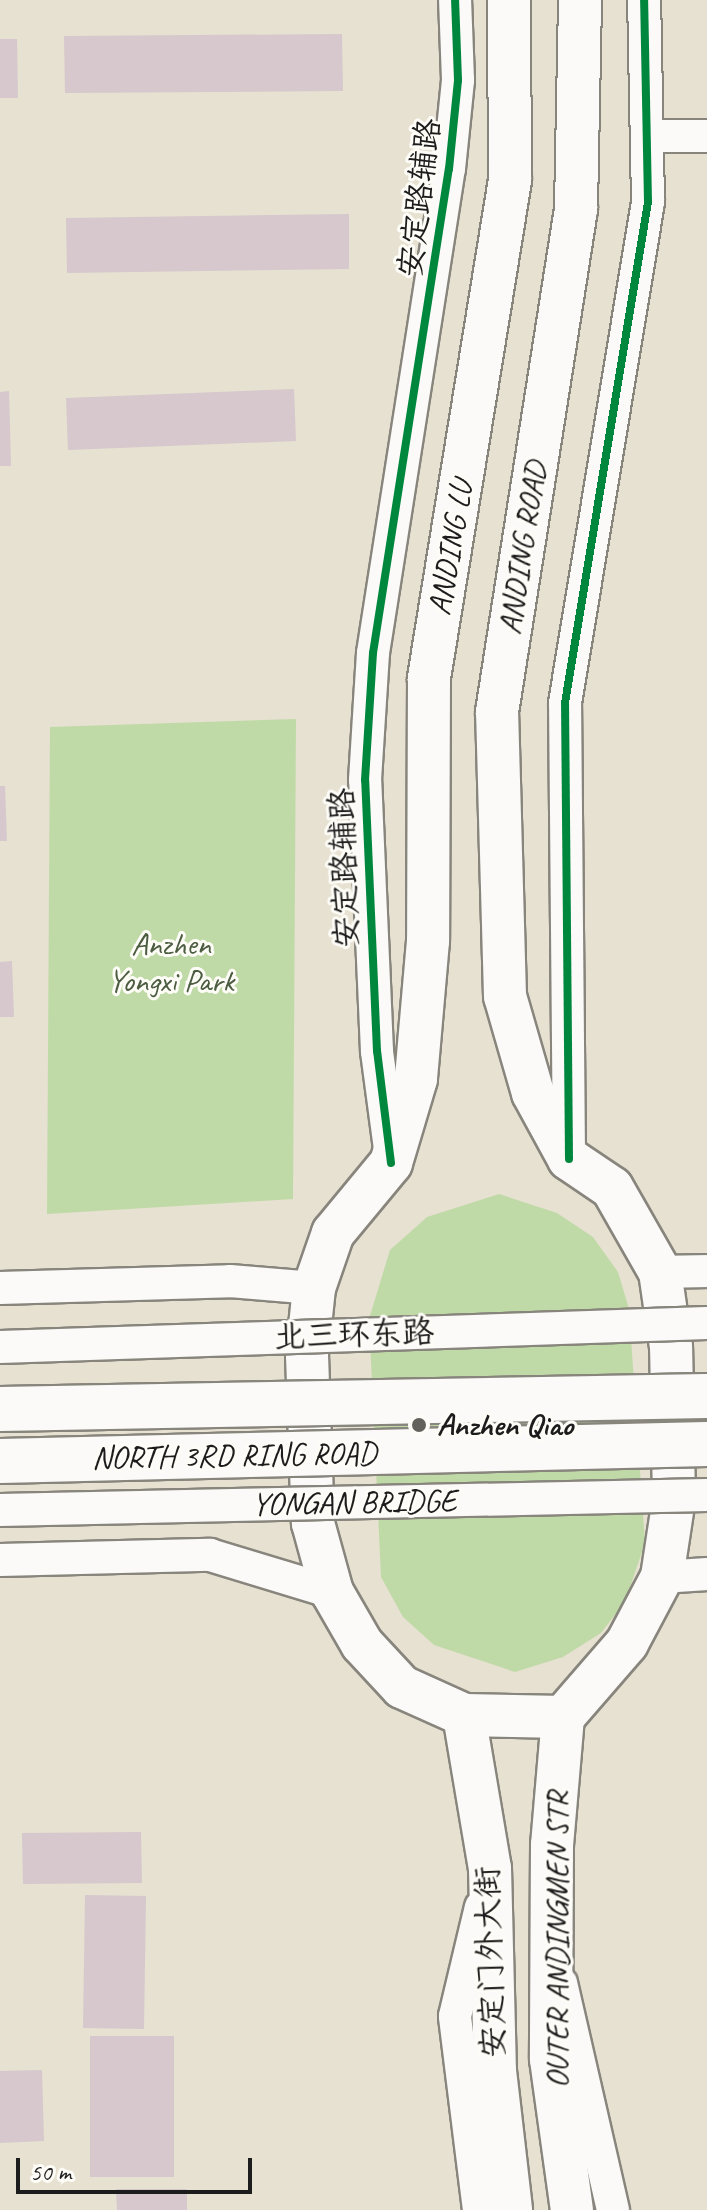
<!DOCTYPE html>
<html>
<head>
<meta charset="utf-8">
<style>
  body { margin:0 }
  #map { position:relative; width:707px; height:2210px; overflow:hidden; background:#e7e1d2; font-family:Caveat,"LXGW WenKai TC",sans-serif }
  div>[style] { position:absolute }
  .green>* { inset:0; background:#c0daa7 }
  .building>* { inset:0; background:#d6c8cc }
  .roads { filter:drop-shadow(2px 0 #88857d) drop-shadow(-2px 0 #88857d) drop-shadow(0 2px #88857d) drop-shadow(0 -2px #88857d) }
  .minor>* { height:32px; margin:-16px; padding:0 16px; transform-origin:16px; border-radius:16px; background:#fbfaf8 }
  .major>* { height:42px; margin:-21px; padding:0 21px; transform-origin:21px; border-radius:21px; background:#fbfaf8 }
  .bridges { filter:drop-shadow(2px 0 #88857d) drop-shadow(-2px 0 #88857d) drop-shadow(0 2px #88857d) drop-shadow(0 -2px #88857d) }
  .minor-bridge>* { height:32px; margin:-16px; padding:0 16px; transform-origin:16px; border-radius:16px; background:#fbfaf8 }
  .highway-bridge>* { height:44px; margin:-22px; padding:0 22px; transform-origin:22px; border-radius:22px; background:#fbfaf8 }
  .cycleway>* { height:8px; margin:-4px; padding:0 4px; transform-origin:4px; border-radius:4px; background:#00873e }
  .dots>* { width:22px; height:22px; translate:-50% -50%; box-sizing:border-box; border:4px solid #fdfcf7; border-radius:50% }
  span { translate:-50% -50%; white-space:nowrap; text-align:center; line-height:1.15; -webkit-text-stroke:6px #fdfcf7; paint-order:stroke }
  .street-label { font-size:32px; color:#1c1c1c }
  .park-label { font-size:32px; color:#4b5c40 }
  .poi-label { font-size:32px; color:#1c1c1c; font-weight:700 }
  .left { translate:0 -50%; text-align:left }
  .scale { position:absolute; left:16px; top:2158px; width:236px; height:36px; box-sizing:border-box; border:4px solid #1c1c1c; border-top:0; padding-left:10px; font-size:24px; line-height:28px; white-space:nowrap; color:#1c1c1c; -webkit-text-stroke:6px #fdfcf7; paint-order:stroke }
</style>
</head>
<body>
<div id="map">
  <div class="green">
    <i style="clip-path:polygon(296px 719px,293px 1199px,47px 1214px,50px 727px)"></i>
    <i style="clip-path:polygon(499px 1194px,557px 1213px,593px 1237px,618px 1272px,629px 1309px,645px 1543px,625px 1602px,601px 1633px,563px 1657px,515px 1672px,434px 1645px,403px 1617px,381px 1577px,369px 1319px,390px 1250px,427px 1217px)"></i>
  </div>
  <div class="building">
    <i style="clip-path:polygon(342px 34px,343px 91px,65px 93px,64px 36px)"></i>
    <i style="clip-path:polygon(0 39px,17px 39px,18px 98px,0 98px)"></i>
    <i style="clip-path:polygon(349px 214px,349px 269px,67px 273px,66px 218px)"></i>
    <i style="clip-path:polygon(294px 389px,296px 441px,68px 450px,66px 398px)"></i>
    <i style="clip-path:polygon(9px 391px,11px 466px,0 466px,0 392px)"></i>
    <i style="clip-path:polygon(0 786px,5px 786px,7px 841px,0 841px)"></i>
    <i style="clip-path:polygon(12px 961px,14px 1017px,0 1017px,0 962px)"></i>
    <i style="clip-path:polygon(141px 1832px,142px 1883px,23px 1884px,22px 1833px)"></i>
    <i style="clip-path:polygon(85px 1895px,146px 1896px,144px 2029px,83px 2028px)"></i>
    <i style="clip-path:polygon(90px 2036px,174px 2036px,174px 2177px,90px 2177px)"></i>
    <i style="clip-path:polygon(42px 2070px,44px 2141px,0 2143px,0 2071px)"></i>
    <i style="clip-path:polygon(116px 2189px,187px 2189px,187px 2210px,117px 2210px)"></i>
  </div>
  <div class="roads">
    <div class="minor">
      <i style="left:647px;top:136px;width:60px"></i>
      <i style="left:390px;top:1149px;width:99px;rotate:-97.6deg"></i>
      <i style="left:377px;top:1051px;width:271px;rotate:-92.5deg"></i>
      <i style="left:365px;top:780px;width:127px;rotate:-86.4deg"></i>
      <i style="left:373px;top:653px;width:490px;rotate:-81.1deg"></i>
      <i style="left:449px;top:169px;width:89px;rotate:-84.2deg"></i>
      <i style="left:458px;top:80px;width:80px;rotate:-92.1deg"></i>
      <i style="left:569px;top:1156px;width:453px;rotate:-90.5deg"></i>
      <i style="left:565px;top:703px;width:508px;rotate:-80.59deg"></i>
      <i style="left:648px;top:202px;width:202px;rotate:-91.1deg"></i>
      <i style="left:660px;top:1272px;width:47px;rotate:-1.2deg"></i>
      <i style="left:0;top:1288px;width:230px;rotate:-1.7deg"></i>
      <i style="left:230px;top:1281px;width:84px;rotate:4.8deg"></i>
      <i style="left:0;top:1560px;width:210px;rotate:-1.4deg"></i>
      <i style="left:210px;top:1555px;width:127px;rotate:16.9deg"></i>
      <i style="left:662px;top:1577px;width:45px;rotate:-3.8deg"></i>
      <i style="left:561px;top:1983px;width:233px;rotate:77.1deg"></i>
      <i style="left:479px;top:2210px;width:195px;rotate:-97.1deg"></i>
      <i style="left:455px;top:2016px;width:112px;rotate:-76.6deg"></i>
    </div>
    <div class="major">
      <i style="left:509px;top:0;width:180px;rotate:89.7deg"></i>
      <i style="left:510px;top:180px;width:505px;rotate:99.24deg"></i>
      <i style="left:429px;top:678px;width:263px;rotate:90.2deg"></i>
      <i style="left:428px;top:941px;width:139px;rotate:95deg"></i>
      <i style="left:416px;top:1079px;width:88px;rotate:106.6deg"></i>
      <i style="left:391px;top:1163px;width:91px;rotate:129.6deg"></i>
      <i style="left:333px;top:1233px;width:58px;rotate:109.1deg"></i>
      <i style="left:314px;top:1288px;width:67px;rotate:96deg"></i>
      <i style="left:307px;top:1355px;width:168px;rotate:88deg"></i>
      <i style="left:313px;top:1523px;width:72px;rotate:74.6deg"></i>
      <i style="left:332px;top:1592px;width:60px;rotate:60deg"></i>
      <i style="left:362px;top:1644px;width:59px;rotate:47.1deg"></i>
      <i style="left:402px;top:1687px;width:68px;rotate:24.3deg"></i>
      <i style="left:464px;top:1715px;width:99px;rotate:1.2deg"></i>
      <i style="left:464px;top:1715px;width:155px;rotate:80.4deg"></i>
      <i style="left:490px;top:1868px;width:203px;rotate:88.6deg"></i>
      <i style="left:495px;top:2071px;width:140px;rotate:83.4deg"></i>
      <i style="left:563px;top:1717px;width:98px;rotate:-49.1deg"></i>
      <i style="left:627px;top:1643px;width:75px;rotate:-62.1deg"></i>
      <i style="left:662px;top:1577px;width:79px;rotate:-81.3deg"></i>
      <i style="left:674px;top:1499px;width:152px;rotate:-91.1deg"></i>
      <i style="left:671px;top:1347px;width:76px;rotate:-98.3deg"></i>
      <i style="left:660px;top:1272px;width:97px;rotate:-119.7deg"></i>
      <i style="left:612px;top:1188px;width:52px;rotate:-146deg"></i>
      <i style="left:569px;top:1159px;width:75px;rotate:-118.6deg"></i>
      <i style="left:533px;top:1093px;width:101px;rotate:-106.1deg"></i>
      <i style="left:505px;top:996px;width:284px;rotate:-91.6deg"></i>
      <i style="left:497px;top:712px;width:509px;rotate:-81.07deg"></i>
      <i style="left:576px;top:209px;width:209px;rotate:-88.9deg"></i>
      <i style="left:563px;top:1717px;width:128px;rotate:94.9deg"></i>
      <i style="left:552px;top:1845px;width:214px;rotate:90.3deg"></i>
      <i style="left:551px;top:2059px;width:152px;rotate:82.1deg"></i>
    </div>
  </div>
  <div class="bridges">
    <div class="minor-bridge">
      <i style="left:0;top:1347px;width:707px;rotate:-1.94deg"></i>
      <i style="left:0;top:1510px;width:707px;rotate:-1.22deg"></i>
    </div>
    <div class="highway-bridge">
      <i style="left:0;top:1409px;width:707px;rotate:-1.05deg"></i>
      <i style="left:0;top:1461px;width:707px;rotate:-1.38deg"></i>
    </div>
  </div>
  <div class="cycleway">
    <i style="left:569px;top:1159px;width:456px;rotate:-90.5deg"></i>
    <i style="left:565px;top:703px;width:508px;rotate:-80.59deg"></i>
    <i style="left:648px;top:202px;width:202px;rotate:-91.1deg"></i>
    <i style="left:391px;top:1163px;width:113px;rotate:-97.1deg"></i>
    <i style="left:377px;top:1051px;width:271px;rotate:-92.5deg"></i>
    <i style="left:365px;top:780px;width:127px;rotate:-86.4deg"></i>
    <i style="left:373px;top:653px;width:490px;rotate:-81.1deg"></i>
    <i style="left:449px;top:169px;width:89px;rotate:-84.2deg"></i>
    <i style="left:458px;top:80px;width:80px;rotate:-92.1deg"></i>
  </div>
  <div class="dots">
    <i style="left:419px;top:1425px;background:#63615c"></i>
  </div>
  <div class="street-label">
    <span style="left:420px;top:198px;rotate:-83deg">安定路辅路</span>
    <span style="left:451px;top:548px;rotate:-80deg">ANDING LU</span>
    <span style="left:523px;top:548px;rotate:-81deg">ANDING ROAD</span>
    <span style="left:345px;top:868px;rotate:-92deg">安定路辅路</span>
    <span style="left:354px;top:1335px;rotate:-2deg">北三环东路</span>
    <span style="left:234px;top:1456px;rotate:-1deg">NORTH 3RD RING ROAD</span>
    <span style="left:354px;top:1503px;rotate:-1deg">YONGAN BRIDGE</span>
    <span style="left:558px;top:1940px;rotate:-90deg">OUTER ANDINGMEN STR</span>
    <span style="left:491px;top:1962px;rotate:-92deg">安定门外大街</span>
  </div>
  <div class="park-label">
    <span style="left:171px;top:963px">Anzhen<br>Yongxi Park</span>
  </div>
  <div class="poi-label">
    <span class="left" style="left:437px;top:1425px">Anzhen Qiao</span>
  </div>
  <div class="scale">50 m</div>
</div>
</body>
</html>
